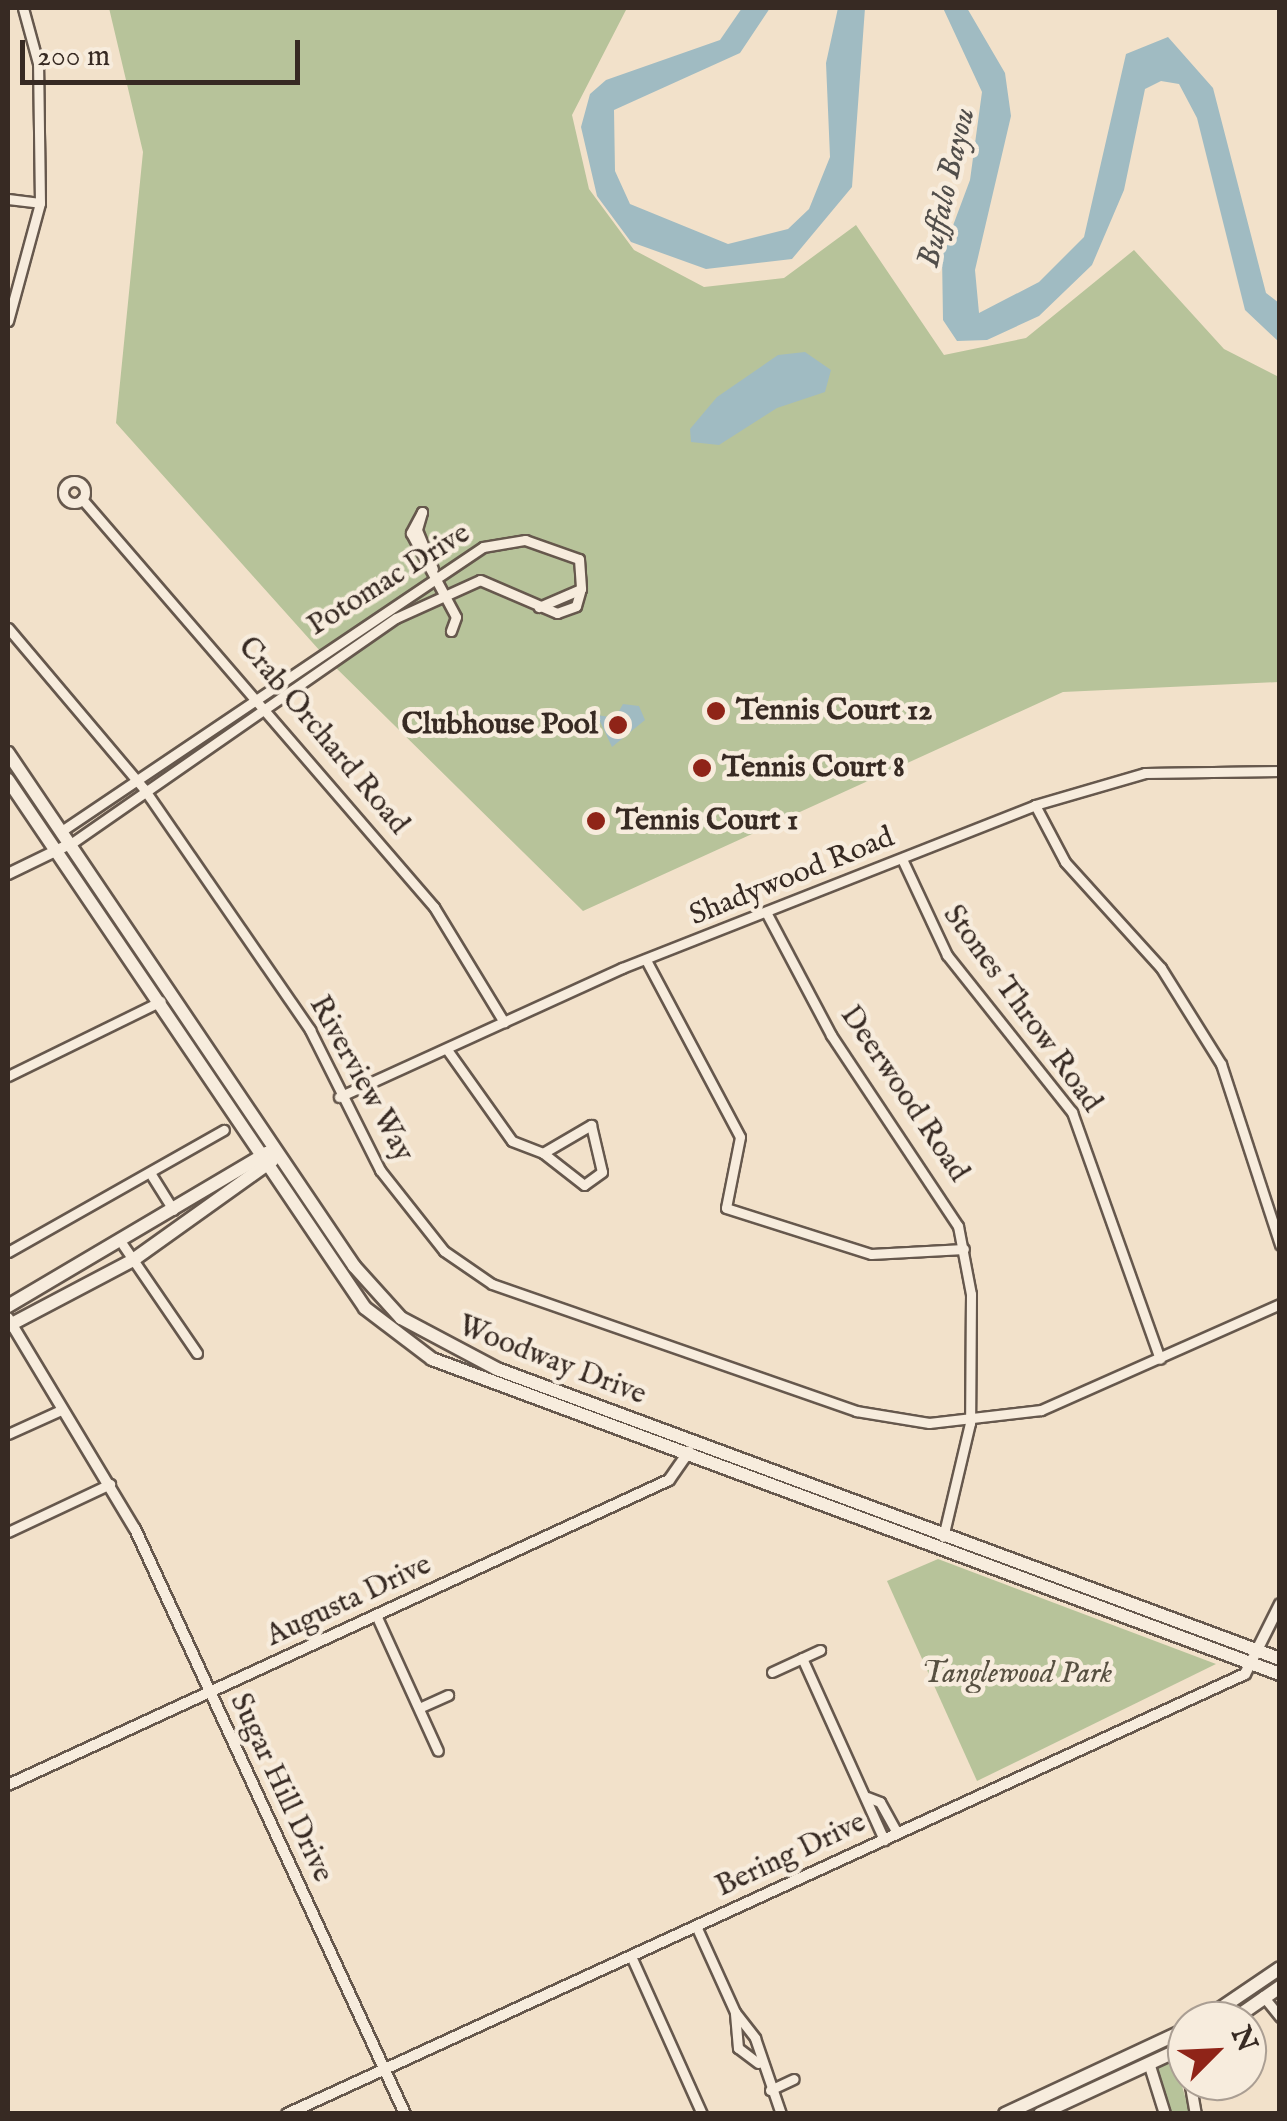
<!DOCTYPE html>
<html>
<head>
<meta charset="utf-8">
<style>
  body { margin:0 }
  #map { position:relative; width:1287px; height:2121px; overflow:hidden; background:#f2e1ca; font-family:"IM FELL English",serif }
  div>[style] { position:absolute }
  .green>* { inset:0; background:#b7c39a }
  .water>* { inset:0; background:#a0bbc2 }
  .roads { filter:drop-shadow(2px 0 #66584d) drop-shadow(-2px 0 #66584d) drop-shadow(0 2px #66584d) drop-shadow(0 -2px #66584d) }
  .minor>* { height:9px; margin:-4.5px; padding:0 4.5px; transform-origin:4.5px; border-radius:4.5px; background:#f7ecdd }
  .minor>.ring { margin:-4.5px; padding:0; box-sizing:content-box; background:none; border:9px solid #f7ecdd; border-radius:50% }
  .tertiary>* { height:10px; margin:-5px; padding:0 5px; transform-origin:5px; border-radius:5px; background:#f7ecdd }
  .secondary>* { height:12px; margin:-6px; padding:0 6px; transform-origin:6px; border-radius:6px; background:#f7ecdd }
  .dots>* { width:28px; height:28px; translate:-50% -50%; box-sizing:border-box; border:5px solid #f7ecdd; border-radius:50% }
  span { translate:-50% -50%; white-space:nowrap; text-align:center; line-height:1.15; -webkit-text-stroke:9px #f7ecdd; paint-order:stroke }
  .street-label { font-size:30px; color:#372a23 }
  .poi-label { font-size:30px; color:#372a23; font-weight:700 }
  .left { translate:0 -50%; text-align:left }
  .right { translate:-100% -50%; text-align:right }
  .park-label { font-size:30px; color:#575041; font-style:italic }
  .water-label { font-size:32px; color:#514e4b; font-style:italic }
  .frame { position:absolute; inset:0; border:10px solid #372a23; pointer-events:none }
  .north { position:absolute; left:1167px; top:2001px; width:100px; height:100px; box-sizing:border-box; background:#f7ecdd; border:2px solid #aa9e93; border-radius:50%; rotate:66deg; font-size:28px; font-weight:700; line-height:40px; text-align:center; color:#372a23 }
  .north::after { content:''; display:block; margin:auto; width:35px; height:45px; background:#8f2418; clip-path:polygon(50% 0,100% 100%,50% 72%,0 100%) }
  .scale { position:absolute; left:20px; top:40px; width:280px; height:45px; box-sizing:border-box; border:5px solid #372a23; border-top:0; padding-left:12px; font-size:30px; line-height:35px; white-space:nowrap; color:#372a23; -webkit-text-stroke:8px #f7ecdd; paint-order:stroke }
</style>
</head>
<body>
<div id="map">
  <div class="green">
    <i style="clip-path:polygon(109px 8px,627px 8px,572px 115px,589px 189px,634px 250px,704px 287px,784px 278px,856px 225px,944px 355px,1026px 338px,1134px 250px,1224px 349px,1279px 377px,1279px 682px,1063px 692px,583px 911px,329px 661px,116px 423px,143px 152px)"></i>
    <i style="clip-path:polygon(938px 1559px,1216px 1664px,977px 1781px,887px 1581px)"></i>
    <i style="clip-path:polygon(1169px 2056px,1180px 2079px,1190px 2113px,1167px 2113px,1154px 2064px)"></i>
  </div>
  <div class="water">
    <i style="clip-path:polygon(742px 8px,770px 8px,740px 53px,614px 110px,615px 171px,630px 204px,728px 244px,788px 229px,809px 209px,830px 157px,826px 63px,838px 8px,865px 8px,852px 187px,792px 259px,706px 269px,631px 242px,597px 196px,581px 127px,590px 94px,606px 80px,720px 40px)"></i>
    <i style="clip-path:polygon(943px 8px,967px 8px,1005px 73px,1011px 116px,975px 270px,979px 313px,1039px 282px,1084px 237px,1126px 54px,1168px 37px,1213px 88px,1266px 293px,1279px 303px,1279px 342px,1245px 310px,1197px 118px,1179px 84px,1161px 81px,1145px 89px,1124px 190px,1092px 265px,1039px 316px,987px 340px,957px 341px,943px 320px,942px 255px,970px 180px,982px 92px)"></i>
    <i style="clip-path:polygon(805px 352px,831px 370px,825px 392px,777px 408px,719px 445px,691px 442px,690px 429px,717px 397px,778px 355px)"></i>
    <i style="clip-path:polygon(623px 704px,639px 706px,645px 720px,612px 747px,597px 715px,615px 718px)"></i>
  </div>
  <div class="roads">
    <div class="minor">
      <i style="left:8px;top:199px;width:32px;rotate:7deg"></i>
      <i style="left:8px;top:321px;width:122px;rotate:-74.8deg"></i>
      <i style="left:40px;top:203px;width:140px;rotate:-90.8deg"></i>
      <i style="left:38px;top:63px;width:57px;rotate:-105.3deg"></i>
      <i class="ring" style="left:63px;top:481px;width:13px;height:13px"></i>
      <i style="left:82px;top:499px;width:539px;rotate:49.21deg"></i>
      <i style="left:434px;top:907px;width:135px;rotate:58.7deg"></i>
      <i style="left:422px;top:512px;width:24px;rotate:118deg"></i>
      <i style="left:411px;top:533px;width:95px;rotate:61.8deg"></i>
      <i style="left:456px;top:617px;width:15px;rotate:110deg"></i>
      <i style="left:422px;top:512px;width:19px;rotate:106deg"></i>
      <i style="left:417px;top:530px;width:42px;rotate:67.7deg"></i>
      <i style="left:8px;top:628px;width:211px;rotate:49.8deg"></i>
      <i style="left:144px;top:789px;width:293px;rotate:55.4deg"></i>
      <i style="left:310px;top:1030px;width:157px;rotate:63.4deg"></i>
      <i style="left:380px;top:1170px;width:103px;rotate:51.7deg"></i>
      <i style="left:444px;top:1251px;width:58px;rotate:34.5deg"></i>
      <i style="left:492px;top:1284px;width:386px;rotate:19.2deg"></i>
      <i style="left:856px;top:1411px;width:74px;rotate:9.3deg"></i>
      <i style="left:929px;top:1423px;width:113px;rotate:-6.6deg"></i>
      <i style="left:1041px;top:1410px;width:261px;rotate:-23.9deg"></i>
      <i style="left:1035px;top:805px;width:64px;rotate:62.2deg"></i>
      <i style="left:1065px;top:862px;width:143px;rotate:47.8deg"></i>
      <i style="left:1161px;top:968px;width:113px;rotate:58deg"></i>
      <i style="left:1221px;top:1064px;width:190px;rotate:71.9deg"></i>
      <i style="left:63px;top:830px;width:506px;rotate:-33.97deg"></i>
      <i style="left:483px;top:547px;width:43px;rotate:-9.5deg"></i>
      <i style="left:525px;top:540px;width:57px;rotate:19.4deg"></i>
      <i style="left:579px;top:559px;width:30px;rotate:86deg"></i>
      <i style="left:581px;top:589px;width:46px;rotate:156.8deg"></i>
      <i style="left:72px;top:843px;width:394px;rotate:-34.8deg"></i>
      <i style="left:396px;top:618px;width:92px;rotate:-24.3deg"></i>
      <i style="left:480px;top:580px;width:84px;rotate:23.2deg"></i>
      <i style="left:557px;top:613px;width:20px;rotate:-20deg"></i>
      <i style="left:576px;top:606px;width:15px;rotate:-74deg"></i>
      <i style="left:902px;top:859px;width:106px;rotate:64.9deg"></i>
      <i style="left:947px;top:955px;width:201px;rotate:51.5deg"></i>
      <i style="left:1072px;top:1112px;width:262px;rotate:70.4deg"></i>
      <i style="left:766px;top:912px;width:139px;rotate:62.1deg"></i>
      <i style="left:831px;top:1035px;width:229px;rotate:56.4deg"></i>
      <i style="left:958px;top:1226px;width:69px;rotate:79.2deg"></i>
      <i style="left:971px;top:1294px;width:129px;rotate:90.4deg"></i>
      <i style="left:970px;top:1423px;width:117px;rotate:103.3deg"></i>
      <i style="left:646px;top:960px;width:200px;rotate:62deg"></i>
      <i style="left:740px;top:1137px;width:72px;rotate:101.2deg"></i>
      <i style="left:726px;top:1208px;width:152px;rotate:17.6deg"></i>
      <i style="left:871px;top:1254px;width:93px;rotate:-3.1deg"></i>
      <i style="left:448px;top:1051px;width:110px;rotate:54.6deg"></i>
      <i style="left:512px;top:1141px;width:33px;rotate:21deg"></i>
      <i style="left:543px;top:1153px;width:56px;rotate:-30.3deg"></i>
      <i style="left:591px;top:1125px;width:48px;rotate:76.8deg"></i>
      <i style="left:602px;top:1172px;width:22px;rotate:144deg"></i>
      <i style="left:584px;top:1185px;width:52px;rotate:-142deg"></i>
      <i style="left:8px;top:1076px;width:170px;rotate:-26.1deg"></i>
      <i style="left:339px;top:1097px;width:311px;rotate:-24.5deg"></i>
      <i style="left:622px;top:968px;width:444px;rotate:-21.5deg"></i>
      <i style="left:1035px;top:805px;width:115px;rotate:-16.2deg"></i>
      <i style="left:1145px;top:773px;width:135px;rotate:-0.8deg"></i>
      <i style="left:152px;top:1176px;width:40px;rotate:58deg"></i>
      <i style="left:123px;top:1245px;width:131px;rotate:55.6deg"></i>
      <i style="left:8px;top:1252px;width:248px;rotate:-29.5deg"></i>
      <i style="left:8px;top:1434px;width:56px;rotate:-24.3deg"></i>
      <i style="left:8px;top:1532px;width:113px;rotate:-25.2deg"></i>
      <i style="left:376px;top:1615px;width:149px;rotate:65.5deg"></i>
      <i style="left:802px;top:1658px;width:200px;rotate:65.7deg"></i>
      <i style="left:772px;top:1672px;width:53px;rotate:-24.6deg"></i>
      <i style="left:419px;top:1708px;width:32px;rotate:-24deg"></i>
      <i style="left:867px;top:1797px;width:14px;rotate:21deg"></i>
      <i style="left:880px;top:1802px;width:35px;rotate:61deg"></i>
      <i style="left:696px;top:1926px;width:94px;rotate:65.6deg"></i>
      <i style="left:631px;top:1956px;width:173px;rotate:65.8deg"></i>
      <i style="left:1263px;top:1996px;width:27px;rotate:51deg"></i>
      <i style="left:758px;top:2063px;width:25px;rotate:-143deg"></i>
      <i style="left:738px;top:2048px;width:36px;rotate:-95deg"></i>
      <i style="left:735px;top:2012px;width:33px;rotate:52deg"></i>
      <i style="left:755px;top:2038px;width:80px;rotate:71.1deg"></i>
      <i style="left:770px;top:2090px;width:26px;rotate:-25deg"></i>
    </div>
    <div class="tertiary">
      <i style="left:8px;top:874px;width:71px;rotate:-25.8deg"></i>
      <i style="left:8px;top:1318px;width:246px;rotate:59deg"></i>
      <i style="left:135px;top:1529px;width:644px;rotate:65.22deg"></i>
      <i style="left:8px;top:1785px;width:728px;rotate:-24.77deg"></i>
      <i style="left:669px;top:1480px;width:35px;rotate:-55deg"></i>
      <i style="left:1179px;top:2050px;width:22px;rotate:69deg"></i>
      <i style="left:1149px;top:2063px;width:53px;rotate:72.6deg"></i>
      <i style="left:1190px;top:2081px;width:34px;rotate:80deg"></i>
      <i style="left:287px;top:2114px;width:1054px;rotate:-24.67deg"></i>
      <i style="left:1245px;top:1674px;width:78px;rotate:-63.4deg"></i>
    </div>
    <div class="secondary">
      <i style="left:8px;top:753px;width:619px;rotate:56deg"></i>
      <i style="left:354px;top:1266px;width:70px;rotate:47.9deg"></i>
      <i style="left:401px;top:1318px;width:109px;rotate:28deg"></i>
      <i style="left:497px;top:1369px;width:835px;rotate:20.32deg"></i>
      <i style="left:8px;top:780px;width:637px;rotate:55.94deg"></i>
      <i style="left:365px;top:1308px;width:84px;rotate:37.3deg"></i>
      <i style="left:432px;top:1359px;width:905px;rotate:20.38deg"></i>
      <i style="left:8px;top:1306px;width:301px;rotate:-30.6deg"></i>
      <i style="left:8px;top:1326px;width:141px;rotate:-27.8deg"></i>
      <i style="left:133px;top:1260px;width:171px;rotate:-35.5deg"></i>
      <i style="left:1202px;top:2021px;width:94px;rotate:-34.2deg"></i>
      <i style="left:1231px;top:2021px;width:60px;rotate:-34.8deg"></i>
      <i style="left:1005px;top:2114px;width:201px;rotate:-25deg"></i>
      <i style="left:1040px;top:2114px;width:162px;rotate:-24.8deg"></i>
    </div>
  </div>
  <div class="dots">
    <i style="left:716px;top:711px;background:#8f2418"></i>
    <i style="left:618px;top:725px;background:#8f2418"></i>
    <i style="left:702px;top:768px;background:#8f2418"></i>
    <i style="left:596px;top:821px;background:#8f2418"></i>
  </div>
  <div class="street-label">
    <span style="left:389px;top:580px;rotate:-32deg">Potomac Drive</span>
    <span style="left:323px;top:736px;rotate:50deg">Crab Orchard Road</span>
    <span style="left:792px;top:877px;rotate:-22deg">Shadywood Road</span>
    <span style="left:1022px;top:1009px;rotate:54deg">Stones Throw Road</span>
    <span style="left:361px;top:1079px;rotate:61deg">Riverview Way</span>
    <span style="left:904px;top:1094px;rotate:56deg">Deerwood Road</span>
    <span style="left:552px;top:1361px;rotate:21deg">Woodway Drive</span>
    <span style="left:349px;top:1601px;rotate:-25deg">Augusta Drive</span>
    <span style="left:281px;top:1788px;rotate:65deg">Sugar Hill Drive</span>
    <span style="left:791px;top:1855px;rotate:-25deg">Bering Drive</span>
  </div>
  <div class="poi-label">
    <span class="left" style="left:736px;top:711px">Tennis Court 12</span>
    <span class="right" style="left:598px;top:725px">Clubhouse Pool</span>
    <span class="left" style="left:722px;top:768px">Tennis Court 8</span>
    <span class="left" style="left:616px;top:821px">Tennis Court 1</span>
  </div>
  <div class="park-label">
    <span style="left:1017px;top:1674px">Tanglewood Park</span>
  </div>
  <div class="water-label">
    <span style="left:948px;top:188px;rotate:-77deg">Buffalo Bayou</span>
  </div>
  <div class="frame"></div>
  <div class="north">N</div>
  <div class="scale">200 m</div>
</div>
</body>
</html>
